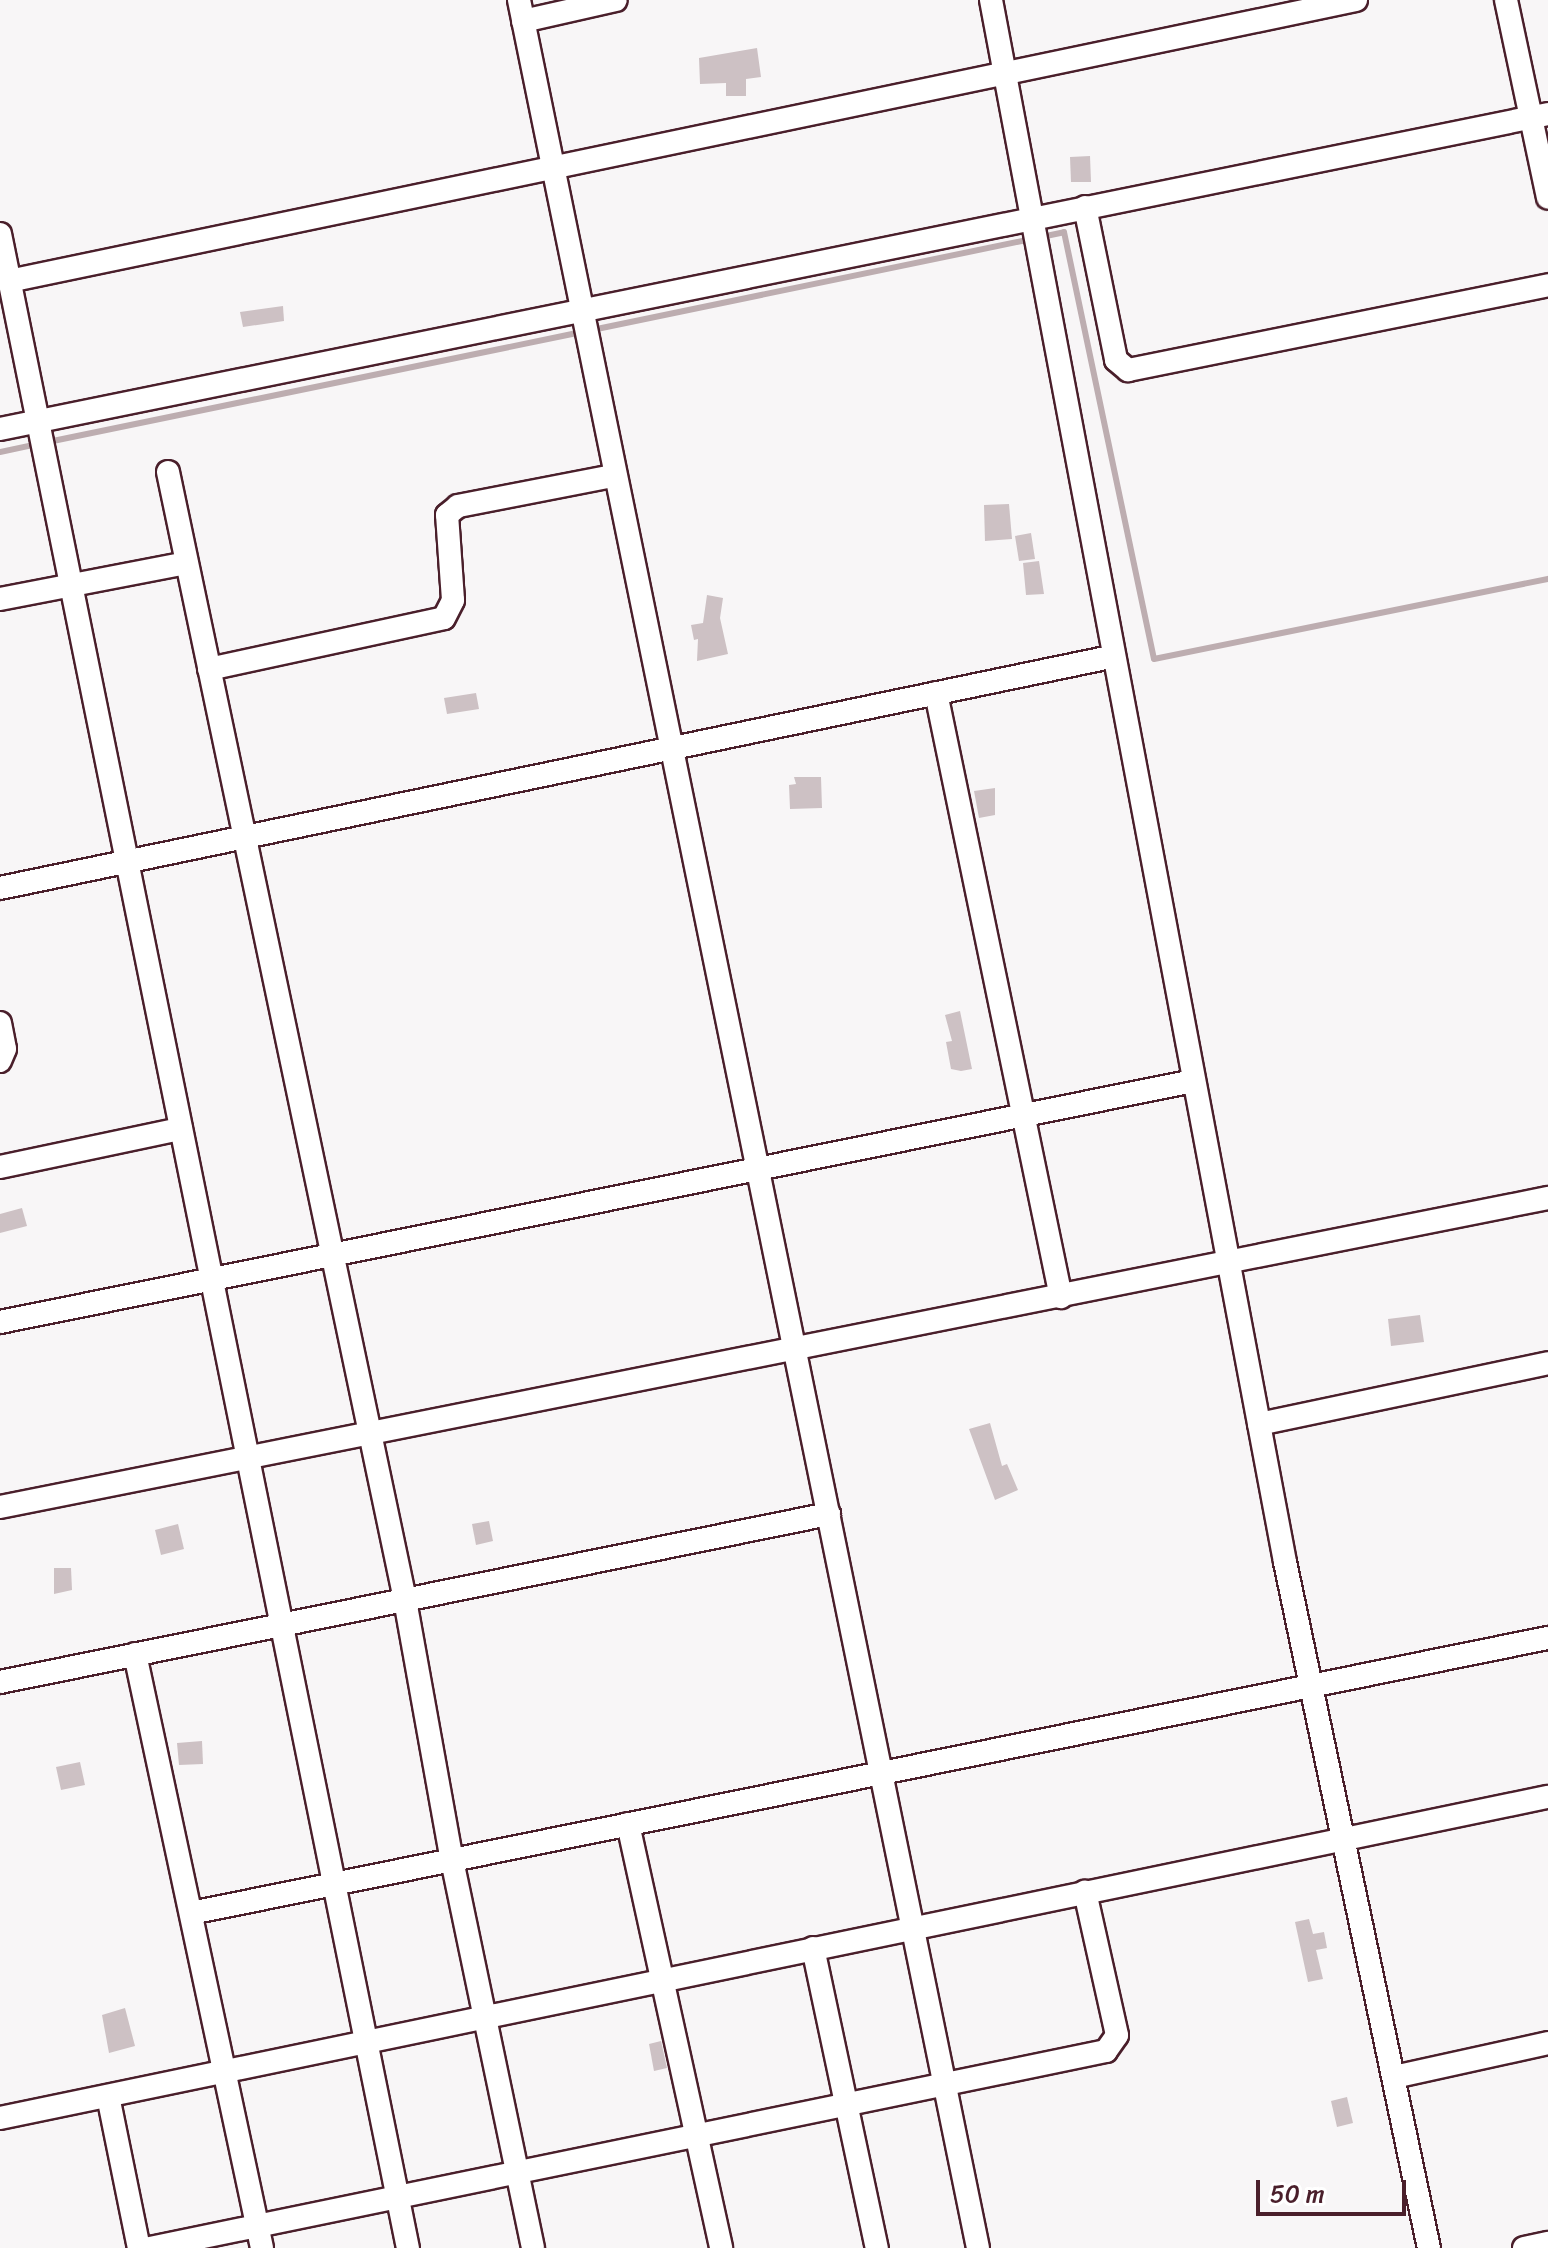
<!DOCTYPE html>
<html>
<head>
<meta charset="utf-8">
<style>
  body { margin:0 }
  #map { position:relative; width:1548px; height:2248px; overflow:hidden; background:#f8f6f7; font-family:Sriracha,sans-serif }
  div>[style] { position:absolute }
  .stream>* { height:6px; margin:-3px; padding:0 3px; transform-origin:3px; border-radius:3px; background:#bdadb0 }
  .building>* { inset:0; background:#cdc1c4 }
  .roads { filter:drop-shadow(2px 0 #4a1f2b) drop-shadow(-2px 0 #4a1f2b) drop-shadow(0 2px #4a1f2b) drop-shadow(0 -2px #4a1f2b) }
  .minor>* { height:22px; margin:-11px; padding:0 11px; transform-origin:11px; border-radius:11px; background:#fff }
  span { translate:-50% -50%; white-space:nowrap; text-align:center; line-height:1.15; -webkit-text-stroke:8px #fff; paint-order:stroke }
  .scale { position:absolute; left:1256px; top:2180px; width:150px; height:36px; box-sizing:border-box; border:4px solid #4a1f2b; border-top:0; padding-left:10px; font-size:24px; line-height:28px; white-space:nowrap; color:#4a1f2b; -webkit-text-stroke:6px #fff; paint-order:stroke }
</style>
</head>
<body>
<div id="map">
  <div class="stream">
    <i style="left:592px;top:330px;width:482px;rotate:-11.7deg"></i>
    <i style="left:1064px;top:232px;width:436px;rotate:78.1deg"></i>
    <i style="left:1154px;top:659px;width:402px;rotate:-11.5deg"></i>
    <i style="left:48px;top:442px;width:545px;rotate:-11.64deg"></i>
    <i style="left:0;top:452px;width:38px;rotate:-12deg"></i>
  </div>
  <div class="building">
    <i style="clip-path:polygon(757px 48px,761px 77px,746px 79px,746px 96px,726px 96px,726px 83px,700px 84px,699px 58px)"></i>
    <i style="clip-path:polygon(1090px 156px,1091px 182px,1071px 182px,1070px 157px)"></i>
    <i style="clip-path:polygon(283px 306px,284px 321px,243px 327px,240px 312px)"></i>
    <i style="clip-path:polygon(1009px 504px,1012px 539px,985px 541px,984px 505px)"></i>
    <i style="clip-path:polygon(1031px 533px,1035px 559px,1019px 561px,1015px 536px)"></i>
    <i style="clip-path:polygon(1039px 561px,1044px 594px,1026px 595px,1023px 563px)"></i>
    <i style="clip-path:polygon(707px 595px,723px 598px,720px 618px,728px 654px,697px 661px,698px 639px,694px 640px,691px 625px,703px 623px)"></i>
    <i style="clip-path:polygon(476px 693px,479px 709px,447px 714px,444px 698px)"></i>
    <i style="clip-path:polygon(794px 777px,821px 777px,822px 808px,790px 809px,789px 785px,796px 784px)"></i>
    <i style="clip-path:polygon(995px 788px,995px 815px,979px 818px,974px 791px)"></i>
    <i style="clip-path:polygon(960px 1011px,972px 1069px,961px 1071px,951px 1069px,946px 1042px,952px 1041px,945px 1015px)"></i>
    <i style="clip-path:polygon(22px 1208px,27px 1226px,0 1233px,0 1214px)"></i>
    <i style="clip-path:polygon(1420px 1315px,1424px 1342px,1391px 1346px,1388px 1319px)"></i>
    <i style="clip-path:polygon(990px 1423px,1002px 1466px,1007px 1464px,1018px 1490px,995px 1500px,969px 1429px)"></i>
    <i style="clip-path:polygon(489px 1521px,493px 1541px,476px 1545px,472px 1524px)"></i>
    <i style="clip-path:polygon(178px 1524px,184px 1549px,161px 1555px,155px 1530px)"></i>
    <i style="clip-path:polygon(54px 1568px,71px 1568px,72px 1590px,54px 1594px)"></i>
    <i style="clip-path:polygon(202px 1741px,203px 1764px,179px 1765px,177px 1743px)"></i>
    <i style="clip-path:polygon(80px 1762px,85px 1785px,61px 1790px,56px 1767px)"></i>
    <i style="clip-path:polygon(1309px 1919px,1313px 1934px,1324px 1932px,1327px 1948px,1316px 1950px,1323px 1979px,1308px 1982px,1295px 1922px)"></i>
    <i style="clip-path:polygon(125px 2008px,135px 2046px,109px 2053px,102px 2015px)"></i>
    <i style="clip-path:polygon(661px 2041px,667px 2068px,654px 2071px,649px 2044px)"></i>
    <i style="clip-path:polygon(1347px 2097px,1353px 2123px,1337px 2127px,1331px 2101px)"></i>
  </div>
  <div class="roads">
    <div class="minor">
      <i style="left:519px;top:0;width:2294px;rotate:78.46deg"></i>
      <i style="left:991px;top:0;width:1589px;rotate:79.34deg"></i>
      <i style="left:1285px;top:1562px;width:701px;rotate:78.15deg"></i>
      <i style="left:1506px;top:0;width:202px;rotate:78deg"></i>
      <i style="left:523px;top:21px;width:95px;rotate:-12.7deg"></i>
      <i style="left:1085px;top:207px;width:156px;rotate:78.5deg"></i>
      <i style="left:1116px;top:360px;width:16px;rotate:40deg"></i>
      <i style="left:1128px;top:370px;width:429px;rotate:-11.4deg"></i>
      <i style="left:0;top:234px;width:2055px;rotate:78.55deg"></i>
      <i style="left:9px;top:281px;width:1376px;rotate:-11.78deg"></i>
      <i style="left:0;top:429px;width:1580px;rotate:-11.5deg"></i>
      <i style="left:168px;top:472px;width:1153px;rotate:78.13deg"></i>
      <i style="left:405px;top:1600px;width:264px;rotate:79.8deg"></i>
      <i style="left:452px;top:1860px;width:396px;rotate:78.2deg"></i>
      <i style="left:0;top:599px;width:190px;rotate:-10.9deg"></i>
      <i style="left:209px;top:669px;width:240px;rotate:-12.2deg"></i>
      <i style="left:444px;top:618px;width:20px;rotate:-63deg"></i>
      <i style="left:453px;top:600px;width:85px;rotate:-94deg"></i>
      <i style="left:447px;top:515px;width:14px;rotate:-39deg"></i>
      <i style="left:458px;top:506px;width:157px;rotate:-11deg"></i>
      <i style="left:936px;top:693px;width:617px;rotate:78.31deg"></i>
      <i style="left:0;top:888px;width:1135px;rotate:-11.75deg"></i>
      <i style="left:0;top:1023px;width:26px;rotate:79deg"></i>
      <i style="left:5px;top:1049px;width:13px;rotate:113deg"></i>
      <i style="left:0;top:1167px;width:185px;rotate:-11.9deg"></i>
      <i style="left:0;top:1322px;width:1217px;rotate:-11.42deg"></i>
      <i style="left:1259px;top:1424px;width:295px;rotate:-11.9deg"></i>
      <i style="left:0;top:1507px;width:1579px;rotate:-11.29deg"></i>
      <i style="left:135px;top:1654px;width:607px;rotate:77.93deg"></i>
      <i style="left:0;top:1682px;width:846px;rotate:-11.46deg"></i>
      <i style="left:628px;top:1824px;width:434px;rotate:77.6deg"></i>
      <i style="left:191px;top:1913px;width:1385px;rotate:-11.46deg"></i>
      <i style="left:813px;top:1948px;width:307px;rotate:78deg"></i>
      <i style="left:1394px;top:2077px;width:158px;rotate:-12.4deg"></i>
      <i style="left:108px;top:2096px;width:155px;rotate:78.5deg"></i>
      <i style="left:0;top:2118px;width:1581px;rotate:-11.72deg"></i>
      <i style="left:150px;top:2248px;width:976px;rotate:-11.64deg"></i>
      <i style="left:1106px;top:2051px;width:19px;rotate:-55deg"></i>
      <i style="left:1117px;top:2035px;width:147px;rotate:-102.6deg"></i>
      <i style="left:1524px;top:2248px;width:25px;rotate:-12deg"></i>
    </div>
  </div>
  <div class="scale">50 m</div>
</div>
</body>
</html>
